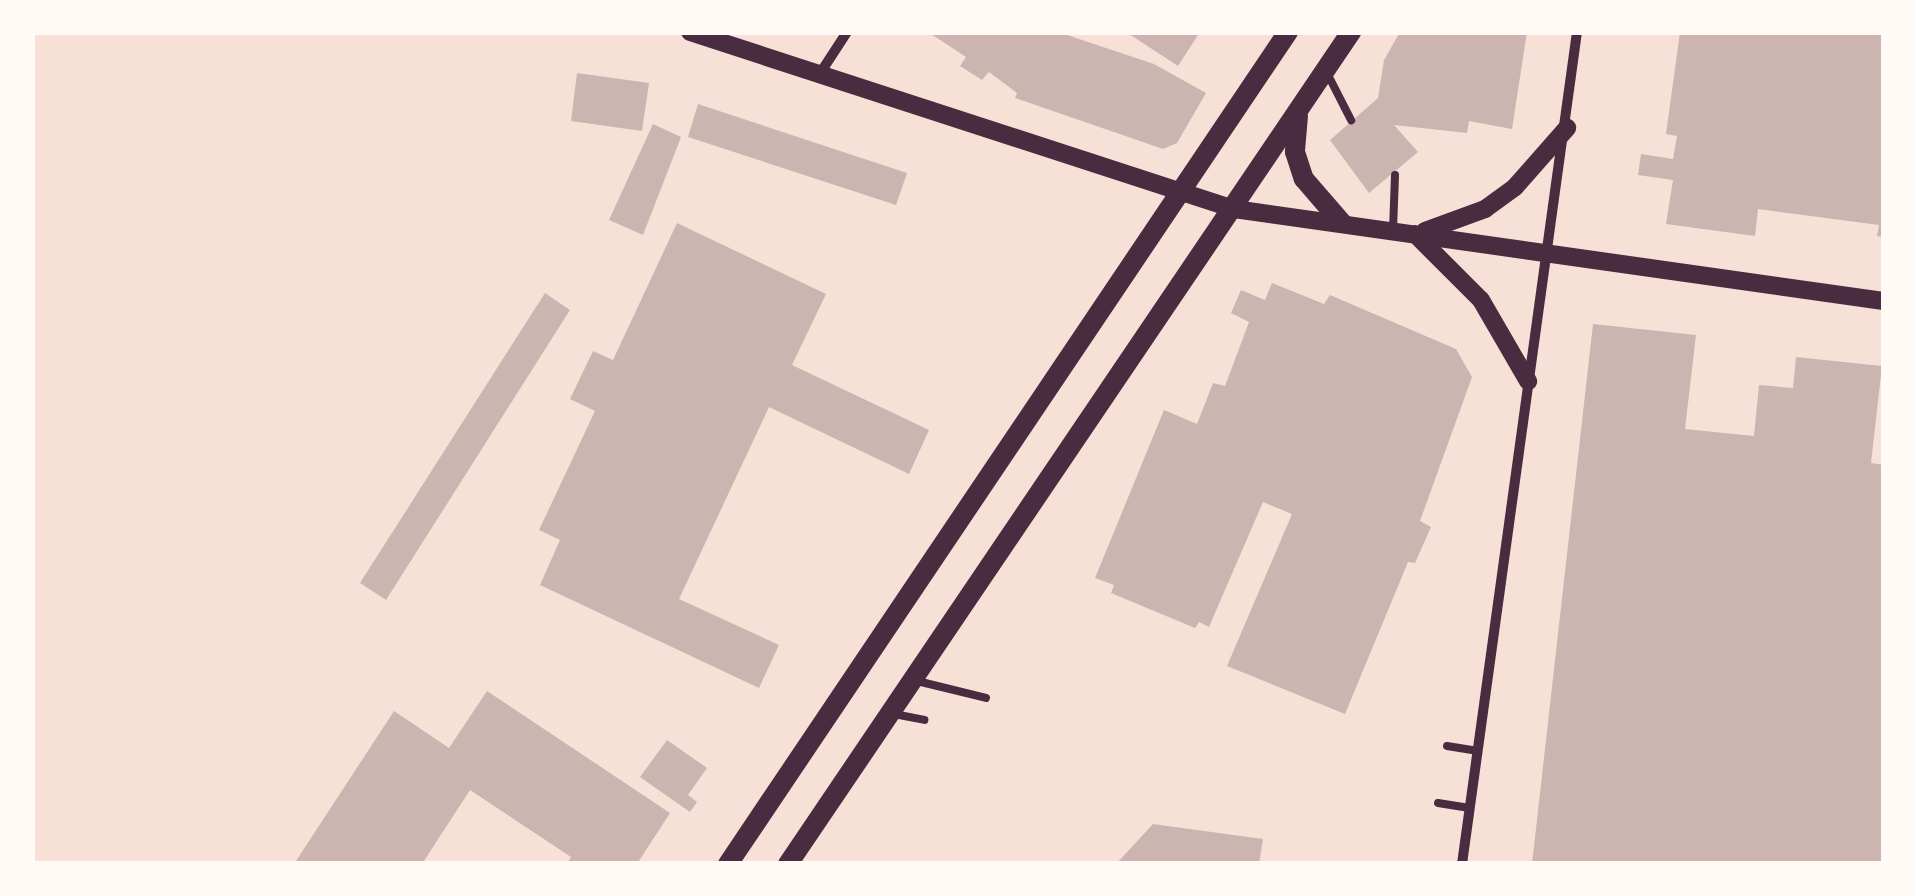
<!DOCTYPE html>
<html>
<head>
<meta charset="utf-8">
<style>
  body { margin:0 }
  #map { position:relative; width:1916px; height:896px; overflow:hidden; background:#f7e1d7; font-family:Helvetica,sans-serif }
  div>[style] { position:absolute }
  .building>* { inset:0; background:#ccb4b1 }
  .service>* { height:8px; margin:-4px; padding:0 4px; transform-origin:4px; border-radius:4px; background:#4a2c40 }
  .minor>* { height:10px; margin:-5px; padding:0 5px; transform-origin:5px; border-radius:5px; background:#4a2c40 }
  .tertiary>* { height:18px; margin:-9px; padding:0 9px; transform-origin:9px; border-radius:9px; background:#4a2c40 }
  .secondary>* { height:20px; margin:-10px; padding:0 10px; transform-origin:10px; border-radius:10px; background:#4a2c40 }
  span { translate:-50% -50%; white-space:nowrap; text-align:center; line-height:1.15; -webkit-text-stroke:10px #fffaf5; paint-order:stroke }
  .frame { position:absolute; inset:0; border:35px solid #fffaf5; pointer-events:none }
</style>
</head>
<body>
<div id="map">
  <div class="building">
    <i style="clip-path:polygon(928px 32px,1058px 32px,1154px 64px,1206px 93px,1177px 143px,1163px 149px,1015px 98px,1017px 93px,989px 72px,982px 80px,960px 66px,966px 57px)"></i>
    <i style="clip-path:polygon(1126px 32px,1200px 32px,1178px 66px)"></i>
    <i style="clip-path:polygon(1400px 32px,1527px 32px,1512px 129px,1469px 121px,1467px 133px,1394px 125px,1418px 152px,1369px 193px,1330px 140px,1378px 98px,1384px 60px)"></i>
    <i style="clip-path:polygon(1680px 32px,1884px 32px,1884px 237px,1877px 236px,1879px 225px,1758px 209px,1755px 236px,1666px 224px,1673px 180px,1638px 175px,1641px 154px,1673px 159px,1677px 136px,1666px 134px)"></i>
    <i style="clip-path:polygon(577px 73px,649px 83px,642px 131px,571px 121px)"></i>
    <i style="clip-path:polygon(698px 104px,907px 173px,896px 205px,688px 137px)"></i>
    <i style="clip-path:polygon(653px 124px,681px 137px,643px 235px,609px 220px)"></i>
    <i style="clip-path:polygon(677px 223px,826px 294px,792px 365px,929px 430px,909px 474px,769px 407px,679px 599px,779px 645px,759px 688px,540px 585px,560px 540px,539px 530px,595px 411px,570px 399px,593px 351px,613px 360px)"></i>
    <i style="clip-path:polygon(1272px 283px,1324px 304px,1330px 295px,1456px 349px,1472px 377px,1420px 521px,1431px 527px,1415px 563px,1408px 562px,1345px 714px,1227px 666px,1292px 514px,1263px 502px,1209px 627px,1199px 622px,1195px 628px,1111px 593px,1114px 585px,1095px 578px,1164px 410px,1197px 424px,1213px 383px,1225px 386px,1249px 322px,1231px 313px,1241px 290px,1265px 300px)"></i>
    <i style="clip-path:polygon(545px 293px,570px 310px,386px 600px,360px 583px)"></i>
    <i style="clip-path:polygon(1593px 324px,1696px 335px,1685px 429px,1754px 436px,1759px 385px,1793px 388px,1796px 357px,1882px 366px,1871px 463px,1884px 465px,1884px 864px,1532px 864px)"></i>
    <i style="clip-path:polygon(487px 691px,670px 813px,637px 864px,567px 864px,571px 857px,470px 790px,422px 864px,294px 864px,394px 711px,449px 748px)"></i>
    <i style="clip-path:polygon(667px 740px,707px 768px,688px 795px,697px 802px,690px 812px,640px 777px)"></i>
    <i style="clip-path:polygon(1153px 824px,1263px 839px,1259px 864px,1116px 864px)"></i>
  </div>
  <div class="service">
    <i style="left:1328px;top:75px;width:51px;rotate:62.9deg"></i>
    <i style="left:1393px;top:230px;width:55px;rotate:-87.9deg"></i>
    <i style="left:917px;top:681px;width:71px;rotate:13.8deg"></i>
    <i style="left:894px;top:714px;width:31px;rotate:11deg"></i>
    <i style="left:1447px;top:746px;width:30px;rotate:9deg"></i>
    <i style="left:1438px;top:803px;width:32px;rotate:9deg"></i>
  </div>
  <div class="minor">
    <i style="left:819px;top:75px;width:51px;rotate:-56.9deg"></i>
    <i style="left:1462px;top:864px;width:840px;rotate:-82.13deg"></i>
  </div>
  <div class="tertiary">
    <i style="left:690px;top:32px;width:572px;rotate:18.02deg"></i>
    <i style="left:1234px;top:209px;width:656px;rotate:8.06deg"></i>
    <i style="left:1425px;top:231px;width:64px;rotate:-20.1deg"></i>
    <i style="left:1485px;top:209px;width:37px;rotate:-36deg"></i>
    <i style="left:1515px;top:187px;width:79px;rotate:-48.6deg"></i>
    <i style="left:1415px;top:234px;width:93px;rotate:45deg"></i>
    <i style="left:1481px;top:300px;width:94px;rotate:59.9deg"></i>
  </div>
  <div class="secondary">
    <i style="left:1298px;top:116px;width:36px;rotate:95deg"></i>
    <i style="left:1295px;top:152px;width:28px;rotate:72deg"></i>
    <i style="left:1304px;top:179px;width:58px;rotate:49.2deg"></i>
    <i style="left:728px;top:864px;width:1003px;rotate:-56.06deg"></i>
    <i style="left:788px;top:864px;width:1005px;rotate:-55.91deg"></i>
  </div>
  <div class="frame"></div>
</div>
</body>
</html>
